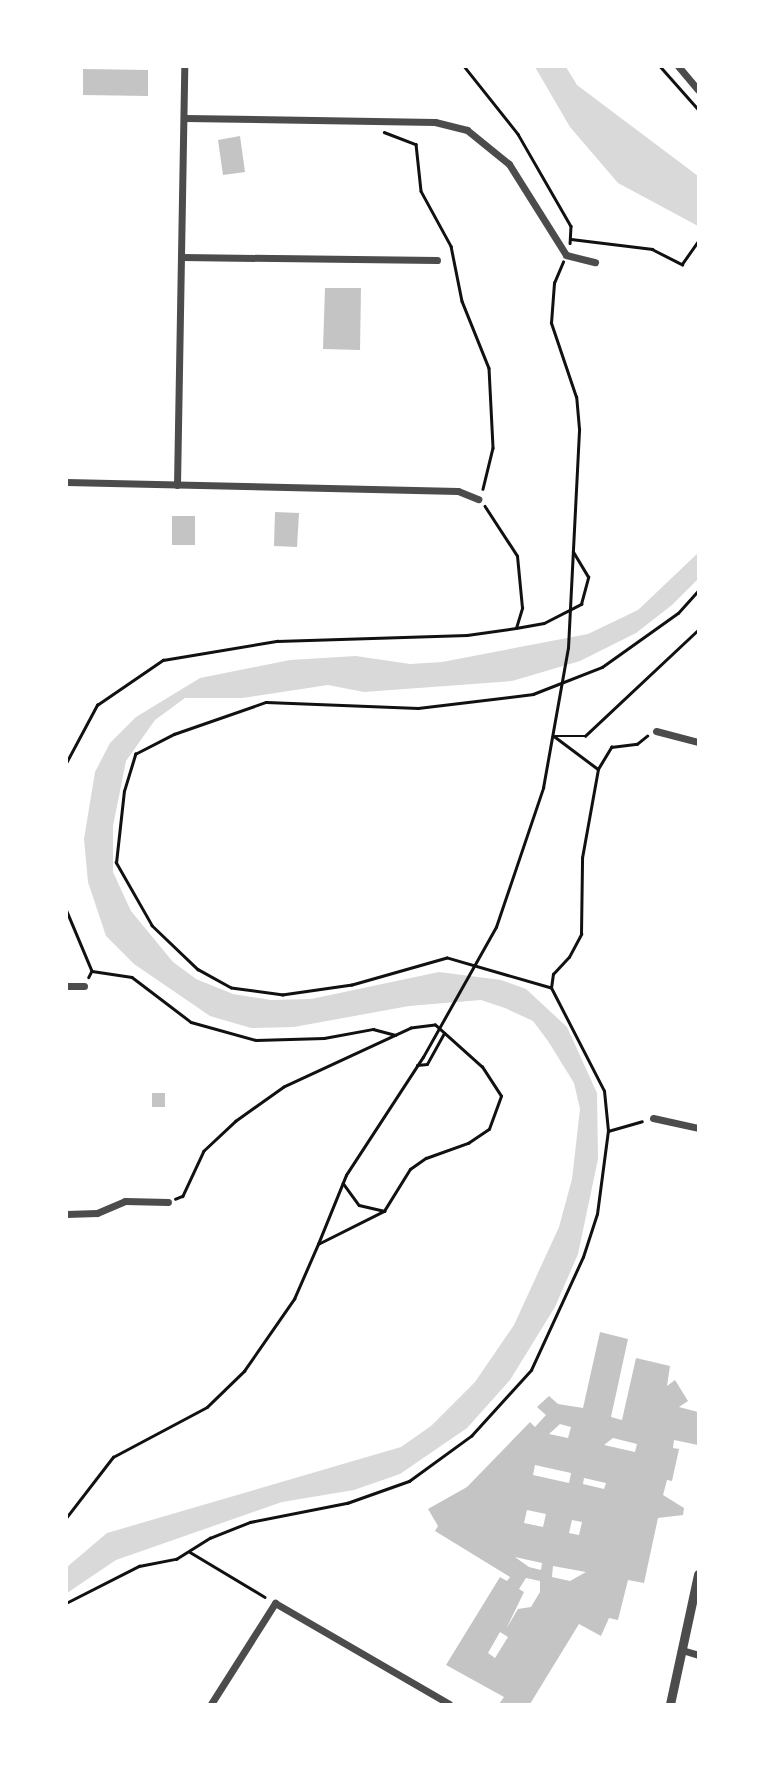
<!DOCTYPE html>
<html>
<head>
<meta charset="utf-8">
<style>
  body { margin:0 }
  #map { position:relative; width:765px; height:1771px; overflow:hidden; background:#fff; font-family:"Noto Serif",serif }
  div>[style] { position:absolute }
  .water>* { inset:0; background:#d9d9d9 }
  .building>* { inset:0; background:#c4c4c4 }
  .path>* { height:2.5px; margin:-1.25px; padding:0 1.25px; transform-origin:1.25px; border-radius:1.25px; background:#111 }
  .minor>* { height:7px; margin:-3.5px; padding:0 3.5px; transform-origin:3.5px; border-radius:3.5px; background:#4c4c4c }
  .tertiary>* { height:9px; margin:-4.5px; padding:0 4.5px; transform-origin:4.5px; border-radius:4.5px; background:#4c4c4c }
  span { translate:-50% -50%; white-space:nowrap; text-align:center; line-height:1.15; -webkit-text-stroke:7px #fff; paint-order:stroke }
  .frame { position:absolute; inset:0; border:68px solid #fff; pointer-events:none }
</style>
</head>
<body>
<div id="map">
  <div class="water">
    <i style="clip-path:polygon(535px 67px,566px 67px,577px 85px,698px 176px,698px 226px,618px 183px,570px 127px)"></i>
    <i style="clip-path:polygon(698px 553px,698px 579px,672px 605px,636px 633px,580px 661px,512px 681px,364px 692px,328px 685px,242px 698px,185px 698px,155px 720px,126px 761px,113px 826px,113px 872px,131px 911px,173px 962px,196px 979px,233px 994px,271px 1000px,311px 999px,439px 972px,501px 980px,526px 989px,567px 1027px,597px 1093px,598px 1159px,578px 1254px,555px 1307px,510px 1380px,467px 1428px,400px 1474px,354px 1490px,282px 1502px,116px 1560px,67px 1593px,67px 1567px,107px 1533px,401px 1447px,431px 1426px,475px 1382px,514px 1325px,559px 1227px,572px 1179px,580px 1109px,574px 1083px,548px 1041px,533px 1021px,505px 1008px,481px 1000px,409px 1006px,294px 1027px,251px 1028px,210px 1016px,134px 964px,106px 936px,88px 882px,84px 839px,95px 772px,110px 743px,136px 717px,200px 678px,290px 660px,356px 656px,410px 664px,442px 662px,588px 634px,638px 610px)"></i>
  </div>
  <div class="building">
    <i style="clip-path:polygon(83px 69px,148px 70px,148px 96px,83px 95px)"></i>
    <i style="clip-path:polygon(240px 136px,245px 172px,223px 175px,218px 140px)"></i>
    <i style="clip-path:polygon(325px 288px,361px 288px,360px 350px,323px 349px)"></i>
    <i style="clip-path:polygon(275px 512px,299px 513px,297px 547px,274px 546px)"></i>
    <i style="clip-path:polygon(172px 516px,195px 516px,195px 545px,172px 545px)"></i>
    <i style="clip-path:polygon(152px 1093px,165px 1093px,165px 1107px,152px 1107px)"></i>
    <i style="clip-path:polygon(evenodd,600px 1332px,628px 1339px,611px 1417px,622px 1420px,636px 1358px,670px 1366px,667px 1386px,675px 1380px,688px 1401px,679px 1407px,698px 1412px,698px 1445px,674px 1440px,673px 1448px,679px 1449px,672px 1481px,667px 1480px,663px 1495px,684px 1508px,683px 1515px,658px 1518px,644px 1583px,628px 1580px,618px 1620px,609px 1618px,601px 1636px,579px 1624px,530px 1704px,499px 1704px,504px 1697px,446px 1665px,500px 1577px,507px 1581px,510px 1577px,435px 1531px,438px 1526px,428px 1509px,467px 1487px,530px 1422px,535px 1427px,546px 1415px,537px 1407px,549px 1396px,558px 1404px,583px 1408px,600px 1332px,560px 1424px,571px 1427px,568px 1438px,549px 1434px,560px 1424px,600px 1332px,613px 1438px,637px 1444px,635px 1452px,604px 1445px,613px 1438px,600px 1332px,535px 1465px,571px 1473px,569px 1483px,533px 1475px,535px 1465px,600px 1332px,584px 1478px,606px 1483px,604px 1489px,583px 1484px,584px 1478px,600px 1332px,527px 1510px,546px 1514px,543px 1527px,524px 1523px,527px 1510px,600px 1332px,572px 1520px,582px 1522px,579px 1535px,569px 1533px,572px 1520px,600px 1332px,515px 1557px,542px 1563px,541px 1570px,529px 1567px,515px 1557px,600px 1332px,553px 1566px,586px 1572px,570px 1581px,552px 1577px,553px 1566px,600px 1332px,526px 1578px,540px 1581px,540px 1592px,531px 1607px,518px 1609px,506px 1629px,524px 1592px,519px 1589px,526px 1578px,600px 1332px,500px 1632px,508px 1637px,495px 1658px,488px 1653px,500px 1632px)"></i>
  </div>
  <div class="path">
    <i style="left:464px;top:66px;width:87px;rotate:51.5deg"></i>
    <i style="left:518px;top:134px;width:106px;rotate:60.1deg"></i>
    <i style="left:571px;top:226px;width:17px;rotate:93deg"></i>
    <i style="left:660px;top:66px;width:57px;rotate:48.5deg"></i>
    <i style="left:384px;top:132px;width:34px;rotate:21deg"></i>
    <i style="left:416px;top:144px;width:47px;rotate:83.9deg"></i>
    <i style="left:421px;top:191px;width:63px;rotate:61.4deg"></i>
    <i style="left:451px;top:246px;width:56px;rotate:78.7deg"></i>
    <i style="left:462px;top:301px;width:72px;rotate:68.1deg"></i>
    <i style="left:489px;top:368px;width:80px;rotate:87.1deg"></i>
    <i style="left:493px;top:448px;width:42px;rotate:103.7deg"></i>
    <i style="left:571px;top:239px;width:82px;rotate:7deg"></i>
    <i style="left:652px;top:249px;width:34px;rotate:27deg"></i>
    <i style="left:682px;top:264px;width:28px;rotate:-55deg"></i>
    <i style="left:516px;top:628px;width:28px;rotate:-10deg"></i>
    <i style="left:544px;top:623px;width:42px;rotate:-27.2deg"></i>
    <i style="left:581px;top:604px;width:28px;rotate:-75deg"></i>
    <i style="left:588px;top:577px;width:29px;rotate:-121deg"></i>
    <i style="left:554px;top:736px;width:55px;rotate:36.9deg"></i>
    <i style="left:598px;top:769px;width:26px;rotate:-59deg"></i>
    <i style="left:611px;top:747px;width:26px;rotate:-7deg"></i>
    <i style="left:637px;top:744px;width:13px;rotate:-39deg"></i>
    <i style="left:555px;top:736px;width:30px"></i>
    <i style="left:585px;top:736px;width:155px;rotate:-43.2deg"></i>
    <i style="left:66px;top:763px;width:66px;rotate:-61.9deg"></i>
    <i style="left:97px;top:705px;width:80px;rotate:-34.3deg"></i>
    <i style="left:163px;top:660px;width:116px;rotate:-9.5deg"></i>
    <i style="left:277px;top:641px;width:190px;rotate:-1.8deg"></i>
    <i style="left:467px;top:635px;width:49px;rotate:-8.1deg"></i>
    <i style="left:516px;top:628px;width:21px;rotate:-73deg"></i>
    <i style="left:522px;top:608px;width:52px;rotate:-95.5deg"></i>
    <i style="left:517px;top:556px;width:59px;rotate:-123.1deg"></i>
    <i style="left:66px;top:909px;width:67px;rotate:67.2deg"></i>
    <i style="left:92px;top:971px;width:7px;rotate:117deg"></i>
    <i style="left:92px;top:971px;width:40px;rotate:8.5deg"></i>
    <i style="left:132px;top:977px;width:74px;rotate:37.3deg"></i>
    <i style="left:191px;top:1022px;width:67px;rotate:15.5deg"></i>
    <i style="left:256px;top:1040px;width:68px;rotate:-1.7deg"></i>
    <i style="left:324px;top:1038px;width:50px;rotate:-10.4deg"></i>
    <i style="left:373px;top:1029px;width:23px;rotate:15deg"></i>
    <i style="left:551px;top:988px;width:108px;rotate:-163.9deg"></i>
    <i style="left:447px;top:958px;width:99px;rotate:164.1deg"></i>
    <i style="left:352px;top:985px;width:70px;rotate:171.8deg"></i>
    <i style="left:283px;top:995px;width:52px;rotate:-172.3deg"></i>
    <i style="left:231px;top:988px;width:38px;rotate:-151deg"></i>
    <i style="left:198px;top:970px;width:64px;rotate:-136.3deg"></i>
    <i style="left:152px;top:926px;width:73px;rotate:-119.7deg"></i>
    <i style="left:116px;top:863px;width:72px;rotate:-83.7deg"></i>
    <i style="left:124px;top:791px;width:39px;rotate:-73deg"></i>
    <i style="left:135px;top:754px;width:44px;rotate:-27.1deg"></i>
    <i style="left:174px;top:734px;width:97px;rotate:-19.2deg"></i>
    <i style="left:266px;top:702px;width:152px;rotate:2.3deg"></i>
    <i style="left:418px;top:708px;width:116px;rotate:-6.9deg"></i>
    <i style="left:533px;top:694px;width:74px;rotate:-21.4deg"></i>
    <i style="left:602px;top:667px;width:93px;rotate:-35.4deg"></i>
    <i style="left:678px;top:613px;width:30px;rotate:-48deg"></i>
    <i style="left:551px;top:988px;width:14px;rotate:-82deg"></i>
    <i style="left:553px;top:974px;width:23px;rotate:-47deg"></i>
    <i style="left:569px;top:957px;width:26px;rotate:-62deg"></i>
    <i style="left:581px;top:934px;width:76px;rotate:-89.2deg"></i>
    <i style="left:582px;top:858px;width:90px;rotate:-79.8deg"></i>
    <i style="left:417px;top:1065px;width:10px;rotate:-6deg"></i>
    <i style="left:427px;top:1064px;width:35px;rotate:-61deg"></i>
    <i style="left:608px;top:1131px;width:35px;rotate:-16deg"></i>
    <i style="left:343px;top:1183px;width:27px;rotate:54deg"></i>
    <i style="left:359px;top:1205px;width:26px;rotate:13deg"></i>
    <i style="left:318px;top:1244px;width:74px;rotate:-67.9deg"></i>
    <i style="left:346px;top:1175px;width:141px;rotate:-56.9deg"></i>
    <i style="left:423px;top:1057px;width:149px;rotate:-60.7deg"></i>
    <i style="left:496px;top:927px;width:147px;rotate:-71.3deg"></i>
    <i style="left:543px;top:788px;width:142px;rotate:-79.9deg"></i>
    <i style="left:568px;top:648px;width:219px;rotate:-87.1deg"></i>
    <i style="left:579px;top:429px;width:32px;rotate:-95deg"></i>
    <i style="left:576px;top:397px;width:78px;rotate:-108.7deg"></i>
    <i style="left:551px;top:323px;width:40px;rotate:-85.7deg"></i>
    <i style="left:554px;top:283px;width:23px;rotate:-67deg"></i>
    <i style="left:66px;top:1518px;width:77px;rotate:-52.4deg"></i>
    <i style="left:113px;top:1457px;width:106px;rotate:-28deg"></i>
    <i style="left:207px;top:1407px;width:52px;rotate:-44.2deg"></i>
    <i style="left:244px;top:1371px;width:88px;rotate:-55.2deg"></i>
    <i style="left:294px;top:1299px;width:60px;rotate:-66.4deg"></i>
    <i style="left:318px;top:1244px;width:74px;rotate:-26.6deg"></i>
    <i style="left:384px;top:1211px;width:49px;rotate:-58.2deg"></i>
    <i style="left:410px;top:1169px;width:19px;rotate:-35deg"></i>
    <i style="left:426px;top:1158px;width:45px;rotate:-19.7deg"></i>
    <i style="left:468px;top:1143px;width:25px;rotate:-34deg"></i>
    <i style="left:489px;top:1129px;width:35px;rotate:-70deg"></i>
    <i style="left:501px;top:1096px;width:35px;rotate:-123deg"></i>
    <i style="left:482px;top:1067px;width:63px;rotate:-138.2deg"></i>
    <i style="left:435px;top:1025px;width:24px;rotate:173deg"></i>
    <i style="left:411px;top:1028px;width:140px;rotate:155.1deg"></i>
    <i style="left:284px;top:1087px;width:59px;rotate:144.7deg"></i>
    <i style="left:236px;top:1121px;width:44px;rotate:136.8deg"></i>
    <i style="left:204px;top:1151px;width:50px;rotate:115deg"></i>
    <i style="left:183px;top:1196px;width:8px;rotate:157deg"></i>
    <i style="left:190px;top:1552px;width:87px;rotate:31deg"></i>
    <i style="left:66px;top:1603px;width:82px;rotate:-26.9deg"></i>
    <i style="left:139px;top:1566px;width:38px;rotate:-11deg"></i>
    <i style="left:176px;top:1559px;width:40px;rotate:-32deg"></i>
    <i style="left:210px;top:1538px;width:43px;rotate:-21.8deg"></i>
    <i style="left:250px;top:1522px;width:99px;rotate:-11.1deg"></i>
    <i style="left:347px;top:1503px;width:66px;rotate:-19.5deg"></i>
    <i style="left:409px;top:1481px;width:77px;rotate:-36deg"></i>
    <i style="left:471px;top:1436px;width:89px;rotate:-47.7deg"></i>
    <i style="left:531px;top:1370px;width:124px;rotate:-65.3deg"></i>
    <i style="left:583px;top:1257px;width:45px;rotate:-72deg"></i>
    <i style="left:597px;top:1214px;width:84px;rotate:-82.5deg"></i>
    <i style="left:608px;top:1131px;width:40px;rotate:-95.7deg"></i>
    <i style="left:604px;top:1091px;width:116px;rotate:-117.2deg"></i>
  </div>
  <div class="minor">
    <i style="left:678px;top:66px;width:31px;rotate:50deg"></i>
    <i style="left:185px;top:118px;width:250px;rotate:0.9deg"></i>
    <i style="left:435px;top:122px;width:33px;rotate:14deg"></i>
    <i style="left:467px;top:130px;width:54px;rotate:39deg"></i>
    <i style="left:509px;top:164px;width:107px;rotate:57.9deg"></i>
    <i style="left:566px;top:255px;width:30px;rotate:14deg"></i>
    <i style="left:182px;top:257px;width:255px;rotate:0.7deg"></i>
    <i style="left:66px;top:482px;width:392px;rotate:1.3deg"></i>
    <i style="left:458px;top:491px;width:22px;rotate:22deg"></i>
    <i style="left:177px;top:485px;width:419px;rotate:-89deg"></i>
    <i style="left:656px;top:731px;width:43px;rotate:14.7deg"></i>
    <i style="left:66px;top:986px;width:18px"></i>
    <i style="left:653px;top:1118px;width:46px;rotate:12.5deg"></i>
    <i style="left:66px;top:1214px;width:31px;rotate:-2deg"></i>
    <i style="left:97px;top:1213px;width:30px;rotate:-23deg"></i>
    <i style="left:125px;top:1201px;width:43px;rotate:1.3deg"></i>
    <i style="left:682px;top:1650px;width:17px;rotate:17deg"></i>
    <i style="left:211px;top:1704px;width:120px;rotate:-57.6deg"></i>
    <i style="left:275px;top:1603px;width:201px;rotate:30.1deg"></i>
  </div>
  <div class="tertiary">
    <i style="left:670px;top:1704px;width:133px;rotate:-77.8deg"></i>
  </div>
  <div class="frame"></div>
</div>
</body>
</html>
